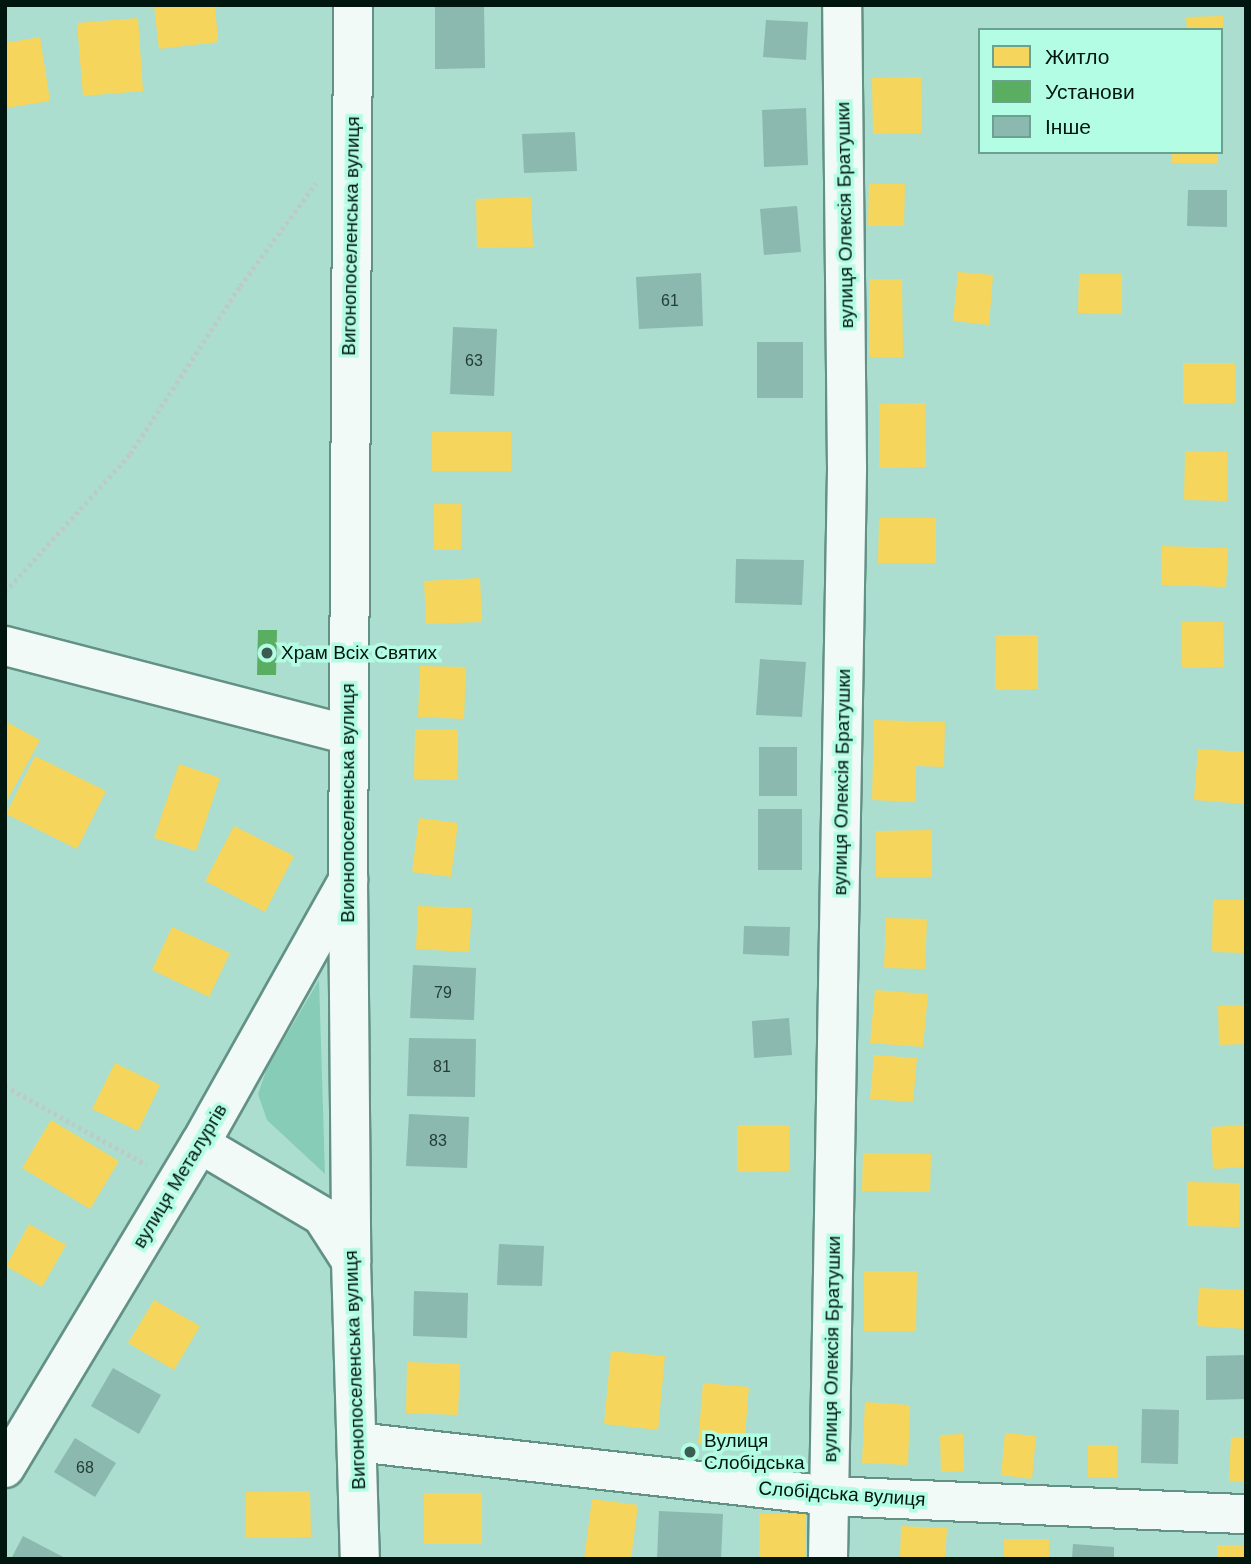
<!DOCTYPE html>
<html>
<head>
<meta charset="utf-8">
<style>
  body { margin:0 }
  #map { position:relative; width:1251px; height:1564px; overflow:hidden; background:#abdece; font-family:Helvetica,sans-serif }
  div>[style] { position:absolute }
  .green>* { inset:0; background:#87ccb7 }
  .homes>* { inset:0; background:#f6d55c }
  .public>* { inset:0; background:#5aae61 }
  .building>* { inset:0; background:#8bb8af }
  .path>* { height:4.5px; margin-top:-2.25px; transform-origin:0; background:repeating-linear-gradient(90deg,#bdcbc7 0 3.5px,transparent 0 7px) }
  .roads { filter:drop-shadow(2px 0 #639185) drop-shadow(-2px 0 #639185) drop-shadow(0 2px #639185) drop-shadow(0 -2px #639185) }
  .minor>* { height:38px; margin:-19px; padding:0 19px; transform-origin:19px; border-radius:19px; background:#f2faf8 }
  .major>* { height:38px; margin:-19px; padding:0 19px; transform-origin:19px; border-radius:19px; background:#f2faf8 }
  .dots>* { width:19px; height:19px; translate:-50% -50%; box-sizing:border-box; border:4px solid #b3fde4; border-radius:50% }
  span { translate:-50% -50%; white-space:nowrap; text-align:center; line-height:1.15; -webkit-text-stroke:7px #b3fde4; paint-order:stroke }
  .number-label { font-size:16px; color:#233e37 }
  .number-label span { -webkit-text-stroke-width:0 }
  .street-label { font-size:19px; color:#00160f }
  .poi-label { font-size:19px; color:#00160f }
  .left { translate:0 -50%; text-align:left }
  .frame { position:absolute; inset:0; border:7px solid #00160f; pointer-events:none }
  .legend { position:absolute; left:978px; top:28px; width:245px; height:126px; box-sizing:border-box; background:#b3fde4; border:2px solid #6ba18f; margin:0; padding:9px 12px; list-style:none; font-size:21px; color:#00160f }
  .legend li { display:flex; align-items:center; gap:14px; height:35px }
  .legend b { width:35px; border:2px solid #6ba18f }
</style>
</head>
<body>
<div id="map">
  <div class="green">
    <i style="clip-path:polygon(319px 980px,325px 1174px,267px 1120px,258px 1094px,267px 1068px)"></i>
  </div>
  <div class="homes">
    <i style="clip-path:polygon(215px 5px,218px 42px,159px 49px,154px 6px)"></i>
    <i style="clip-path:polygon(1223px 16px,1223px 30px,1187px 30px,1186px 17px)"></i>
    <i style="clip-path:polygon(138px 18px,143px 91px,83px 96px,77px 23px)"></i>
    <i style="clip-path:polygon(40px 37px,50px 101px,5px 108px,5px 43px)"></i>
    <i style="clip-path:polygon(921px 77px,922px 133px,873px 134px,872px 78px)"></i>
    <i style="clip-path:polygon(1172px 152px,1218px 152px,1218px 163px,1172px 163px)"></i>
    <i style="clip-path:polygon(869px 184px,905px 184px,904px 226px,868px 226px)"></i>
    <i style="clip-path:polygon(531px 197px,533px 247px,477px 248px,476px 199px)"></i>
    <i style="clip-path:polygon(958px 272px,993px 275px,989px 325px,953px 321px)"></i>
    <i style="clip-path:polygon(1079px 274px,1122px 274px,1122px 314px,1078px 313px)"></i>
    <i style="clip-path:polygon(869px 279px,902px 279px,903px 357px,869px 357px)"></i>
    <i style="clip-path:polygon(1183px 363px,1235px 363px,1235px 403px,1183px 404px)"></i>
    <i style="clip-path:polygon(925px 403px,926px 467px,879px 468px,879px 404px)"></i>
    <i style="clip-path:polygon(432px 432px,511px 432px,511px 471px,432px 471px)"></i>
    <i style="clip-path:polygon(1185px 451px,1227px 452px,1227px 501px,1184px 500px)"></i>
    <i style="clip-path:polygon(434px 504px,461px 504px,461px 550px,434px 550px)"></i>
    <i style="clip-path:polygon(879px 518px,936px 518px,936px 563px,878px 563px)"></i>
    <i style="clip-path:polygon(1162px 546px,1228px 548px,1226px 587px,1161px 585px)"></i>
    <i style="clip-path:polygon(480px 578px,482px 622px,426px 624px,424px 581px)"></i>
    <i style="clip-path:polygon(1182px 622px,1223px 622px,1224px 667px,1182px 668px)"></i>
    <i style="clip-path:polygon(996px 635px,1038px 635px,1038px 689px,995px 690px)"></i>
    <i style="clip-path:polygon(420px 666px,466px 667px,464px 719px,418px 717px)"></i>
    <i style="clip-path:polygon(874px 720px,945px 722px,944px 767px,916px 766px,915px 802px,872px 800px)"></i>
    <i style="clip-path:polygon(5px 721px,40px 740px,8px 799px,5px 798px)"></i>
    <i style="clip-path:polygon(415px 729px,458px 730px,457px 780px,414px 779px)"></i>
    <i style="clip-path:polygon(1198px 749px,1246px 752px,1246px 804px,1194px 800px)"></i>
    <i style="clip-path:polygon(35px 756px,106px 791px,77px 849px,6px 814px)"></i>
    <i style="clip-path:polygon(179px 764px,220px 778px,196px 851px,154px 838px)"></i>
    <i style="clip-path:polygon(419px 818px,458px 823px,451px 877px,412px 872px)"></i>
    <i style="clip-path:polygon(234px 826px,294px 856px,265px 912px,205px 881px)"></i>
    <i style="clip-path:polygon(932px 830px,932px 877px,876px 877px,876px 831px)"></i>
    <i style="clip-path:polygon(1213px 900px,1246px 900px,1246px 953px,1212px 952px)"></i>
    <i style="clip-path:polygon(418px 906px,472px 908px,469px 952px,416px 949px)"></i>
    <i style="clip-path:polygon(886px 918px,927px 919px,925px 969px,884px 968px)"></i>
    <i style="clip-path:polygon(172px 927px,230px 953px,209px 997px,152px 970px)"></i>
    <i style="clip-path:polygon(875px 990px,928px 994px,923px 1047px,870px 1043px)"></i>
    <i style="clip-path:polygon(1246px 1005px,1246px 1044px,1219px 1045px,1218px 1006px)"></i>
    <i style="clip-path:polygon(874px 1055px,917px 1058px,913px 1102px,870px 1099px)"></i>
    <i style="clip-path:polygon(115px 1063px,160px 1085px,138px 1131px,92px 1109px)"></i>
    <i style="clip-path:polygon(51px 1120px,119px 1161px,90px 1209px,22px 1168px)"></i>
    <i style="clip-path:polygon(737px 1125px,789px 1125px,789px 1171px,737px 1172px)"></i>
    <i style="clip-path:polygon(1246px 1125px,1246px 1167px,1213px 1169px,1211px 1127px)"></i>
    <i style="clip-path:polygon(863px 1153px,931px 1154px,930px 1192px,862px 1191px)"></i>
    <i style="clip-path:polygon(1187px 1182px,1240px 1183px,1239px 1227px,1187px 1226px)"></i>
    <i style="clip-path:polygon(29px 1224px,66px 1245px,42px 1287px,6px 1266px)"></i>
    <i style="clip-path:polygon(864px 1271px,917px 1271px,916px 1331px,864px 1331px)"></i>
    <i style="clip-path:polygon(1199px 1288px,1246px 1290px,1246px 1329px,1197px 1326px)"></i>
    <i style="clip-path:polygon(154px 1300px,200px 1326px,174px 1370px,128px 1343px)"></i>
    <i style="clip-path:polygon(611px 1351px,665px 1356px,658px 1430px,604px 1424px)"></i>
    <i style="clip-path:polygon(407px 1362px,460px 1364px,458px 1415px,406px 1413px)"></i>
    <i style="clip-path:polygon(703px 1383px,749px 1387px,744px 1448px,698px 1444px)"></i>
    <i style="clip-path:polygon(865px 1402px,910px 1405px,908px 1465px,862px 1463px)"></i>
    <i style="clip-path:polygon(1005px 1433px,1036px 1436px,1032px 1479px,1001px 1475px)"></i>
    <i style="clip-path:polygon(963px 1434px,964px 1471px,941px 1472px,940px 1435px)"></i>
    <i style="clip-path:polygon(1231px 1437px,1246px 1438px,1246px 1482px,1229px 1481px)"></i>
    <i style="clip-path:polygon(1088px 1445px,1117px 1445px,1117px 1477px,1088px 1477px)"></i>
    <i style="clip-path:polygon(310px 1491px,311px 1537px,246px 1538px,246px 1492px)"></i>
    <i style="clip-path:polygon(424px 1493px,482px 1493px,482px 1544px,424px 1544px)"></i>
    <i style="clip-path:polygon(592px 1499px,638px 1505px,631px 1559px,584px 1559px)"></i>
    <i style="clip-path:polygon(759px 1514px,806px 1514px,805px 1559px,759px 1559px)"></i>
    <i style="clip-path:polygon(901px 1526px,947px 1528px,945px 1559px,900px 1559px)"></i>
    <i style="clip-path:polygon(1004px 1539px,1049px 1539px,1049px 1559px,1004px 1559px)"></i>
    <i style="clip-path:polygon(1217px 1545px,1246px 1545px,1246px 1559px,1217px 1559px)"></i>
  </div>
  <div class="public">
    <i style="clip-path:polygon(258px 630px,277px 630px,276px 675px,257px 675px)"></i>
  </div>
  <div class="building">
    <i style="clip-path:polygon(435px 5px,484px 5px,485px 68px,435px 69px)"></i>
    <i style="clip-path:polygon(766px 20px,808px 22px,806px 60px,763px 57px)"></i>
    <i style="clip-path:polygon(806px 108px,808px 165px,764px 167px,762px 110px)"></i>
    <i style="clip-path:polygon(575px 132px,577px 171px,524px 173px,522px 134px)"></i>
    <i style="clip-path:polygon(1188px 190px,1227px 190px,1227px 227px,1187px 226px)"></i>
    <i style="clip-path:polygon(797px 206px,801px 252px,764px 255px,760px 209px)"></i>
    <i style="clip-path:polygon(701px 273px,703px 326px,639px 329px,636px 277px)"></i>
    <i style="clip-path:polygon(453px 327px,497px 329px,494px 396px,450px 394px)"></i>
    <i style="clip-path:polygon(757px 342px,803px 342px,803px 398px,757px 398px)"></i>
    <i style="clip-path:polygon(736px 559px,804px 560px,802px 605px,735px 603px)"></i>
    <i style="clip-path:polygon(760px 659px,806px 662px,802px 717px,756px 715px)"></i>
    <i style="clip-path:polygon(759px 747px,797px 747px,797px 796px,759px 796px)"></i>
    <i style="clip-path:polygon(758px 809px,802px 809px,802px 870px,758px 870px)"></i>
    <i style="clip-path:polygon(744px 926px,790px 927px,789px 956px,743px 954px)"></i>
    <i style="clip-path:polygon(413px 965px,476px 968px,474px 1020px,410px 1018px)"></i>
    <i style="clip-path:polygon(789px 1018px,792px 1055px,754px 1058px,752px 1021px)"></i>
    <i style="clip-path:polygon(409px 1038px,476px 1039px,475px 1097px,407px 1096px)"></i>
    <i style="clip-path:polygon(409px 1114px,469px 1117px,467px 1168px,406px 1166px)"></i>
    <i style="clip-path:polygon(499px 1244px,544px 1246px,542px 1286px,497px 1285px)"></i>
    <i style="clip-path:polygon(414px 1291px,468px 1293px,467px 1338px,413px 1336px)"></i>
    <i style="clip-path:polygon(1246px 1355px,1246px 1399px,1206px 1400px,1206px 1356px)"></i>
    <i style="clip-path:polygon(113px 1368px,161px 1395px,139px 1434px,91px 1406px)"></i>
    <i style="clip-path:polygon(1142px 1409px,1179px 1410px,1178px 1464px,1141px 1463px)"></i>
    <i style="clip-path:polygon(75px 1438px,116px 1463px,95px 1497px,54px 1472px)"></i>
    <i style="clip-path:polygon(659px 1511px,723px 1514px,721px 1559px,657px 1559px)"></i>
    <i style="clip-path:polygon(23px 1536px,67px 1559px,11px 1559px)"></i>
    <i style="clip-path:polygon(1073px 1544px,1114px 1547px,1114px 1559px,1072px 1559px)"></i>
  </div>
  <div class="path">
    <i style="left:5px;top:592px;width:186px;rotate:-47.8deg"></i>
    <i style="left:130px;top:454px;width:201px;rotate:-56.8deg"></i>
    <i style="left:240px;top:286px;width:128px;rotate:-53.6deg"></i>
    <i style="left:5px;top:1086px;width:162px;rotate:29.1deg"></i>
  </div>
  <div class="roads">
    <div class="minor">
      <i style="left:5px;top:646px;width:352px;rotate:14.5deg"></i>
      <i style="left:348px;top:880px;width:381px;rotate:89.5deg"></i>
      <i style="left:351px;top:1261px;width:298px;rotate:88.3deg"></i>
      <i style="left:357px;top:1442px;width:475px;rotate:6.5deg"></i>
      <i style="left:829px;top:1496px;width:417px;rotate:2.5deg"></i>
      <i style="left:828px;top:1559px;width:1092px;rotate:-89deg"></i>
      <i style="left:847px;top:467px;width:462px;rotate:-90.6deg"></i>
    </div>
    <div class="major">
      <i style="left:200px;top:1144px;width:142px;rotate:30.5deg"></i>
      <i style="left:322px;top:1216px;width:54px;rotate:57.2deg"></i>
      <i style="left:5px;top:1468px;width:378px;rotate:-59deg"></i>
      <i style="left:200px;top:1144px;width:303px;rotate:-60.7deg"></i>
      <i style="left:348px;top:880px;width:875px;rotate:-89.67deg"></i>
    </div>
  </div>
  <div class="dots">
    <i style="left:267px;top:653px;background:#3c5c52"></i>
    <i style="left:690px;top:1452px;background:#3c5c52"></i>
  </div>
  <div class="number-label">
    <span style="left:670px;top:301px">61</span>
    <span style="left:474px;top:361px">63</span>
    <span style="left:443px;top:993px">79</span>
    <span style="left:442px;top:1067px">81</span>
    <span style="left:438px;top:1141px">83</span>
    <span style="left:85px;top:1468px">68</span>
  </div>
  <div class="street-label">
    <span style="left:845px;top:215px;rotate:-91deg">вулиця Олексія Братушки</span>
    <span style="left:351px;top:236px;rotate:-89deg">Вигонопоселенська вулиця</span>
    <span style="left:842px;top:782px;rotate:-89deg">вулиця Олексія Братушки</span>
    <span style="left:348px;top:803px;rotate:-90deg">Вигонопоселенська вулиця</span>
    <span style="left:180px;top:1176px;rotate:-59deg">вулиця Металургів</span>
    <span style="left:832px;top:1349px;rotate:-89deg">вулиця Олексія Братушки</span>
    <span style="left:355px;top:1370px;rotate:-92deg">Вигонопоселенська вулиця</span>
    <span style="left:842px;top:1494px;rotate:4deg">Слобідська вулиця</span>
  </div>
  <div class="poi-label">
    <span class="left" style="left:281px;top:653px">Храм Всіх Святих</span>
    <span class="left" style="left:704px;top:1452px">Вулиця<br>Слобідська</span>
  </div>
  <div class="frame"></div>
  <ul class="legend">
  <li><b style="height:19px;background:#f6d55c"></b>Житло</li>
  <li><b style="height:19px;background:#5aae61"></b>Установи</li>
  <li><b style="height:19px;background:#8bb8af"></b>Інше</li>
  </ul>
</div>
</body>
</html>
